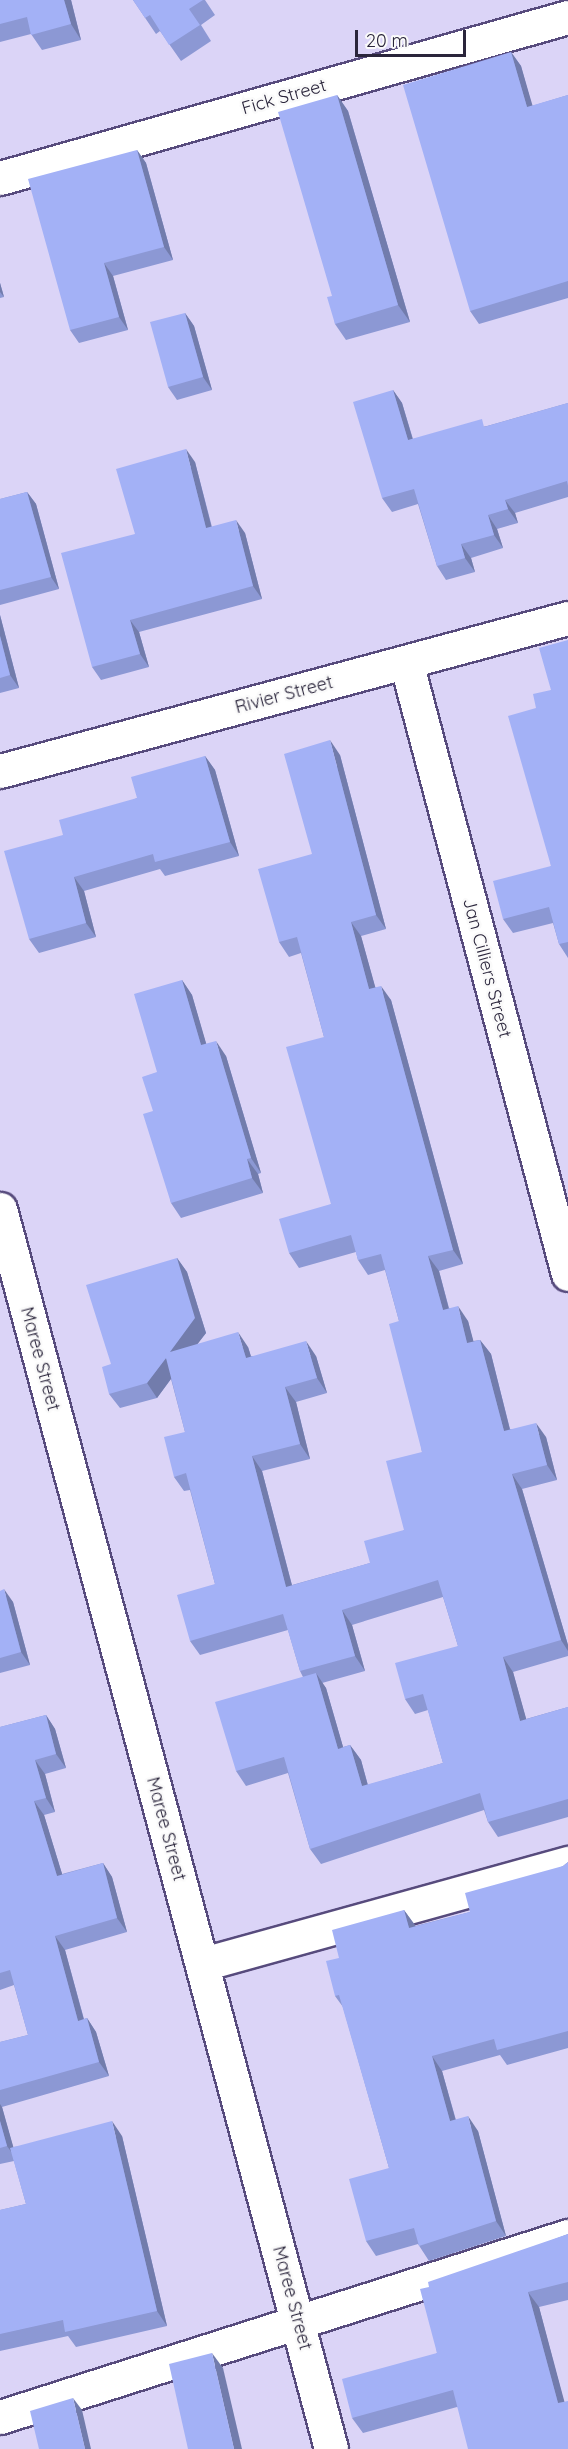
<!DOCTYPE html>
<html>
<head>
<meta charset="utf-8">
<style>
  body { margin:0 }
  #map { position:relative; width:568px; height:2449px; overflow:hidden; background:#dbd4f7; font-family:Quicksand,sans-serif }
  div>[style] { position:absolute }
  .roads { filter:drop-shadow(2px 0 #574b7d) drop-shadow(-2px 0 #574b7d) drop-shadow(0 2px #574b7d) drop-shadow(0 -2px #574b7d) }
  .minor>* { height:33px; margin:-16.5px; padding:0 16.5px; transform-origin:16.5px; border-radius:16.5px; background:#fff }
  .wall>* { inset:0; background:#8c98d4 }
  .shaded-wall>* { inset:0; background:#727cac }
  .building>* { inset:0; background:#a3b1f6 }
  span { translate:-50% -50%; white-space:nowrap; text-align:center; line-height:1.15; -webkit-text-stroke:5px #fafafa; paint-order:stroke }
  .street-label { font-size:18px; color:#2a253b }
  .scale { position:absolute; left:355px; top:30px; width:111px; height:27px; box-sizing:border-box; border:3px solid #2a253b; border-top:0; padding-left:8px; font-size:18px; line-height:21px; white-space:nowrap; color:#2a253b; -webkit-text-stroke:4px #fafafa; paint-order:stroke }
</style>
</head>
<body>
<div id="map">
  <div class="roads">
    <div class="minor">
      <i style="left:0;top:178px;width:590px;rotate:-15.83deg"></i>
      <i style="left:406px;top:662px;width:633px;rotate:75.17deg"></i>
      <i style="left:0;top:771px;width:588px;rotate:-15.08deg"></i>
      <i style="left:0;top:1209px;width:1283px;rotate:75.05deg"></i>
      <i style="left:203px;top:1964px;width:379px;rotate:-15.5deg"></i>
      <i style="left:0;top:2417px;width:596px;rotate:-17.68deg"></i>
    </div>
  </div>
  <div class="wall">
    <i style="clip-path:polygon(0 0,71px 0,81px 40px,42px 50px,31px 34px,0 42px)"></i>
    <i style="clip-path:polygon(133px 0,205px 0,215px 15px,201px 25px,211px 41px,181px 61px,160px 31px,156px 34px)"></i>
    <i style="clip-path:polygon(511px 52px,521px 66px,532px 106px,568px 95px,568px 298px,479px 324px,470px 311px)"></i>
    <i style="clip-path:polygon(337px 95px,348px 111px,410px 322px,346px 340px,335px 324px,332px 296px)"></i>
    <i style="clip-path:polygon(137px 150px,146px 163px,173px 260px,113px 276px,128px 330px,79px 343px,70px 330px)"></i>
    <i style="clip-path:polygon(0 283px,4px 297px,0 298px)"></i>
    <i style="clip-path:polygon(185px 313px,194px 326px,212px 390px,177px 400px,168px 387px)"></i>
    <i style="clip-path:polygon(393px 390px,402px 403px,413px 439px,487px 426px,568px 403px,568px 497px,515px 513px,518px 523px,497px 529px,503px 548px,471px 558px,475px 572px,446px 580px,437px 566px,418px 504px,392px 512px,382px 498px)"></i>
    <i style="clip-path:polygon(195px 462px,212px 527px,245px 533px,262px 599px,139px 632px,149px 667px,101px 680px,92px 667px,135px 534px)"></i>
    <i style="clip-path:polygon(27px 492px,36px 504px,59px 589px,0 605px,0 499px)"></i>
    <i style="clip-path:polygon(0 615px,19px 688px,0 693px)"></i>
    <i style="clip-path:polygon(568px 640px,568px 958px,559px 944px,553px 923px,513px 933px,503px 919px,551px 866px,536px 708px,551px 690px)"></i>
    <i style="clip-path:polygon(evenodd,340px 755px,386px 929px,361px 936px,375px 987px,391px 1000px,463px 1264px,439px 1271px,449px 1308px,468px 1321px,473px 1341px,480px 1340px,491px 1354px,510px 1429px,546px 1437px,557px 1480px,522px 1489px,568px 1645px,568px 1656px,513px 1672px,526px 1719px,568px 1707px,568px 1817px,498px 1837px,488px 1822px,484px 1810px,321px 1864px,310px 1849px,288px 1773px,246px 1786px,236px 1771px,303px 1677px,300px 1671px,288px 1630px,200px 1655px,190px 1641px,215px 1584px,190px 1490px,184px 1491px,174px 1477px,185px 1432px,171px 1379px,157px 1398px,120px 1408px,109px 1394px,111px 1364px,177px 1258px,187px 1272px,206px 1333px,197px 1344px,248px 1347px,251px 1356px,316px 1356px,327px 1393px,296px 1402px,310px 1459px,262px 1471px,292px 1585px,370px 1563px,404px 1530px,422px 1452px,399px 1321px,385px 1270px,368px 1275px,358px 1260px,356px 1252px,299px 1268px,289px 1253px,331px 1204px,324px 1037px,301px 953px,289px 957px,279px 942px,312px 854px,340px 755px,443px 1597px,458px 1646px,405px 1699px,415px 1714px,428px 1710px,443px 1763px,368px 1785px,361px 1760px,350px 1745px,343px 1747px,326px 1688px,322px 1683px,365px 1671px,352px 1625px,443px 1597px)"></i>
    <i style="clip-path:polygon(205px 756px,215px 770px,239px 856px,165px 876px,160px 869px,84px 891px,96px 937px,39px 953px,29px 939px,63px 835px,137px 798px)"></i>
    <i style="clip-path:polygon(182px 980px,192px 995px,206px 1044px,226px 1056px,261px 1173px,258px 1174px,263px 1193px,181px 1218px,171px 1203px,153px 1111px,157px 1072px)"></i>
    <i style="clip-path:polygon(0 1591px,13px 1602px,30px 1665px,0 1673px)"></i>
    <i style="clip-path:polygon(46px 1715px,55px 1729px,66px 1768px,45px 1774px,55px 1812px,44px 1815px,62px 1874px,103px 1863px,112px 1877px,127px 1932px,65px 1950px,84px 2019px,87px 2018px,96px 2032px,109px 2076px,2px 2107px,13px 2147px,122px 2136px,167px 2326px,76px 2347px,68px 2336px,0 2351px,0 2210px,26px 2204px,14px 2161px,0 2164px,0 2042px,28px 2035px,14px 1985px,0 1990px,0 1727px)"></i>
    <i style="clip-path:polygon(568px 1862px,568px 2048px,507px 2065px,500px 2055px,442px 2071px,456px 2120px,478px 2131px,506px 2236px,429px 2261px,418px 2244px,376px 2256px,366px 2241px,389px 2168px,343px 2007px,335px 1996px,339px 1958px,404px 1910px,415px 1926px,470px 1912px,563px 1866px)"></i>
    <i style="clip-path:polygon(568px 2234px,568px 2300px,539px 2307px,564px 2402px,568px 2449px,457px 2407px,363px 2433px,352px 2418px,437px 2353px,429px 2287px)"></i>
  </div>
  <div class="shaded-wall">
    <i style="clip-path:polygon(64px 0,71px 0,81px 40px,71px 24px)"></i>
    <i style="clip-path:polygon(511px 52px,521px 66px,537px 121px,527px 107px)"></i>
    <i style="clip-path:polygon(337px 95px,348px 111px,410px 322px,398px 305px)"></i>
    <i style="clip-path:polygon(137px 150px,146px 163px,173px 260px,164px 247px)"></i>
    <i style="clip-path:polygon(104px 263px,113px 276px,128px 330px,119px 317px)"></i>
    <i style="clip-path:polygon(0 283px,4px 297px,0 292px)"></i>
    <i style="clip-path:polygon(185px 313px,194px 326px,212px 390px,203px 377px)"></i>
    <i style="clip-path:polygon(393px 390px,402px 403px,417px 454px,408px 440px)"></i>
    <i style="clip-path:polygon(186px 449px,195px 462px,215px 541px,206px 528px)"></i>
    <i style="clip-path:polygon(27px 492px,36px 504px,59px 589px,51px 577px)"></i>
    <i style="clip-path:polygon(505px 500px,515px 513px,518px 523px,508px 509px)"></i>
    <i style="clip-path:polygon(488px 515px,497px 529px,503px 548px,494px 535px)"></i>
    <i style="clip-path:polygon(236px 520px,245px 533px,262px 599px,253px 586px)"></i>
    <i style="clip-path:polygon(461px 544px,471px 558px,475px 572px,465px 558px)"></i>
    <i style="clip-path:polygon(0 615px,19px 688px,10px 675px,0 636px)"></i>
    <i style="clip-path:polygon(130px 620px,139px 632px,149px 667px,140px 654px)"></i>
    <i style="clip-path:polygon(330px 740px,340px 755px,386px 929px,376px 915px)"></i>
    <i style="clip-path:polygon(205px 756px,215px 770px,239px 856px,230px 842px)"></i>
    <i style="clip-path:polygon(74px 877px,84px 891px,96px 937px,86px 923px)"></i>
    <i style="clip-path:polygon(351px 922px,361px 936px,380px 1004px,369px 989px)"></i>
    <i style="clip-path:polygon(182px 980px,192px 995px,211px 1060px,201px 1045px)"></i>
    <i style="clip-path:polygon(381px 986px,391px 1000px,463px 1264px,453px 1250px)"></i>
    <i style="clip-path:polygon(216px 1041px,226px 1056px,261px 1173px,251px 1158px)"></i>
    <i style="clip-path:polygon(247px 1159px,258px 1174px,263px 1193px,252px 1178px)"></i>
    <i style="clip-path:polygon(428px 1256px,439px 1271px,453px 1325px,443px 1310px)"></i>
    <i style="clip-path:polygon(177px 1258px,187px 1272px,206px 1333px,180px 1367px,170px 1352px)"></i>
    <i style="clip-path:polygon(458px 1306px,468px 1321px,478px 1358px,467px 1343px)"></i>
    <i style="clip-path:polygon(238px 1332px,248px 1347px,256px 1373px,246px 1358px)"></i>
    <i style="clip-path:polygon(480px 1340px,491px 1354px,514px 1446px,504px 1431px)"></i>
    <i style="clip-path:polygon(306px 1341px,316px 1356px,327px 1393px,317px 1378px)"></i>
    <i style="clip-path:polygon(166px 1358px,176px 1372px,157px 1398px,147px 1383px)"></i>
    <i style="clip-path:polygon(285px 1387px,296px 1402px,310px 1459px,300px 1444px)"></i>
    <i style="clip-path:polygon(536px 1423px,546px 1437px,557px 1480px,547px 1465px)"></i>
    <i style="clip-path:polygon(252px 1456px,262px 1471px,296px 1601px,286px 1587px)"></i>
    <i style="clip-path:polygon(512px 1474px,522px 1489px,568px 1645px,568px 1651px,561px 1640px)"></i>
    <i style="clip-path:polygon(4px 1589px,13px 1602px,30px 1665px,21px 1652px)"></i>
    <i style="clip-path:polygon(342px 1610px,352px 1625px,365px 1671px,355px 1656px)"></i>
    <i style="clip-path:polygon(503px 1657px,513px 1672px,531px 1736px,520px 1721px)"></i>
    <i style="clip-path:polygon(316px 1673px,326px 1688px,348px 1764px,338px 1749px)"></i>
    <i style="clip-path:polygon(46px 1715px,55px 1729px,66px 1768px,56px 1754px)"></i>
    <i style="clip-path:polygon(350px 1745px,361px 1760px,372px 1801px,362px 1786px)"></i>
    <i style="clip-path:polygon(35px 1760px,45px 1774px,55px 1812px,46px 1798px)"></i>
    <i style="clip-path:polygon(34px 1801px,44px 1815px,67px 1890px,57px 1876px)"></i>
    <i style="clip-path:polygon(103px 1863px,112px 1877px,127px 1932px,117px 1918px)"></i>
    <i style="clip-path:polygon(404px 1910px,415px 1925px,420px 1943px,409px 1928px)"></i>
    <i style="clip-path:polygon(55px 1936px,65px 1950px,88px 2035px,78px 2021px)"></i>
    <i style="clip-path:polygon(87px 2018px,96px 2032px,109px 2076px,99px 2062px)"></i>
    <i style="clip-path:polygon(432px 2056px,442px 2071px,460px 2136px,450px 2121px)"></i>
    <i style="clip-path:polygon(0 2104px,2px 2107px,17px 2160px,7px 2146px,0 2121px)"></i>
    <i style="clip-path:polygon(468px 2116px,478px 2131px,506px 2236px,496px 2221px)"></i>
    <i style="clip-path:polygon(112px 2121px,122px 2136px,167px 2326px,157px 2311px)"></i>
    <i style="clip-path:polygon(528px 2292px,539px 2307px,568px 2415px,558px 2403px)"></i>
    <i style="clip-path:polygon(212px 2353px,223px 2368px,242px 2449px,234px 2449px)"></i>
    <i style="clip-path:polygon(73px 2398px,82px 2410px,91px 2449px,85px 2449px)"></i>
  </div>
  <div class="building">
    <i style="clip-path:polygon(0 0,64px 0,71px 24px,31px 35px,27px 17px,0 24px)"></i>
    <i style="clip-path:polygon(133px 0,203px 0,189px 9px,200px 25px,169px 45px,150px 15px,145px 18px)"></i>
    <i style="clip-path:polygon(511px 52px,527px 107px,568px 95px,568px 281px,470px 311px,403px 85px)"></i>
    <i style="clip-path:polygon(337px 95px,398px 305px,335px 324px,327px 297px,332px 296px,278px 112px)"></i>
    <i style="clip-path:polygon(137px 150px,164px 247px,104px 263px,119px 317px,70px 330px,28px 179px)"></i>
    <i style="clip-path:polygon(185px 313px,203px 377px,168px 387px,150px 322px)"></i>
    <i style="clip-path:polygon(393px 390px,408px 440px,482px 419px,484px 427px,568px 403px,568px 486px,567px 481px,505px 500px,508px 509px,488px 515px,494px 535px,461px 544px,465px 558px,437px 566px,414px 489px,382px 498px,353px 402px)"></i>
    <i style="clip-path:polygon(186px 449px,206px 528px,236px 520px,253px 586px,130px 620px,140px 654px,92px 667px,61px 553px,135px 534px,116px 469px)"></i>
    <i style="clip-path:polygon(27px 492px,51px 577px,0 590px,0 499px)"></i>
    <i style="clip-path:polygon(0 636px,10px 675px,0 678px)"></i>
    <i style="clip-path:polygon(568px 640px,568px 942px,559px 944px,549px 907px,503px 919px,493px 881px,551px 866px,508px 716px,536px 708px,533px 694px,551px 690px,539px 648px)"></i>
    <i style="clip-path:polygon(330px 740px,376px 915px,351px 922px,369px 989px,381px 986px,453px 1250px,428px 1256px,443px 1310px,458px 1306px,467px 1343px,480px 1340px,504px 1431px,536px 1423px,547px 1465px,512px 1474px,561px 1640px,503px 1657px,520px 1721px,568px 1707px,568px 1799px,488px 1822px,480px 1793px,310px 1849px,284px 1757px,236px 1771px,215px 1702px,316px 1673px,338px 1749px,350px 1745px,362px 1786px,443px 1763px,423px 1694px,405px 1699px,395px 1663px,458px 1646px,438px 1580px,342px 1610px,355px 1656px,300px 1671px,283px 1614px,190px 1641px,177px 1595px,215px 1584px,186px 1473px,174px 1477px,164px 1437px,185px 1432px,166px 1358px,147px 1383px,109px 1394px,102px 1367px,111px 1364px,86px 1285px,177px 1258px,195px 1318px,170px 1352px,238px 1332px,246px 1358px,306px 1341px,317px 1378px,285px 1387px,300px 1444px,252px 1456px,286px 1587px,370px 1563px,364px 1541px,404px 1530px,386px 1461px,422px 1452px,389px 1324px,399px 1321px,381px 1254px,358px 1260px,351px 1235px,289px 1253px,279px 1219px,331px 1204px,286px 1047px,324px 1037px,297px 937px,279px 942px,258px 869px,312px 854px,284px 754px)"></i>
    <i style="clip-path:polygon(205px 756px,230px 842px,155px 862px,153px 854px,74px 877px,86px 923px,29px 939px,4px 851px,63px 835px,59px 820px,137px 798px,131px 777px)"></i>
    <i style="clip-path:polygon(182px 980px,201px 1045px,216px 1041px,251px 1158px,247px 1159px,252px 1178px,171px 1203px,143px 1114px,153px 1111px,142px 1077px,157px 1072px,134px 994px)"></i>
    <i style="clip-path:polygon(4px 1589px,21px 1652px,0 1658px,0 1591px)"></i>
    <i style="clip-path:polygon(46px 1715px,56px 1754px,35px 1760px,46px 1798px,34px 1801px,57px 1876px,103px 1863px,117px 1918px,55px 1936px,78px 2021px,87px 2018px,99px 2062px,0 2090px,0 2042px,28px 2035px,10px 1970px,0 1973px,0 1727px)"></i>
    <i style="clip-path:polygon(568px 1862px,568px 2031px,497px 2050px,494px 2039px,432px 2056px,450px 2121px,468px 2116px,496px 2221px,419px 2246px,414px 2228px,366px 2241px,349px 2179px,389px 2168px,339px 1995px,335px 1996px,326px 1961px,339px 1958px,332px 1930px,404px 1910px,409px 1928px,470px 1912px,465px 1893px,563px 1866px)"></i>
    <i style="clip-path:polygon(0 2121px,7px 2146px,0 2148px)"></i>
    <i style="clip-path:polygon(112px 2121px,157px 2311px,65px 2332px,63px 2320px,0 2334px,0 2210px,26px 2204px,10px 2148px)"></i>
    <i style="clip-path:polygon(568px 2234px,568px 2282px,528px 2292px,558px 2403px,568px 2401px,568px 2449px,468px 2449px,453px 2390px,352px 2418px,342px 2379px,437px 2353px,420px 2289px,429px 2287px,428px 2282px)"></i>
    <i style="clip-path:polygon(212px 2353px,234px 2449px,188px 2449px,169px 2364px)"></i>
    <i style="clip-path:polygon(73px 2398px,85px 2449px,39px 2449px,30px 2411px)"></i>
  </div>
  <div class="street-label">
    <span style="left:284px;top:97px;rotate:-16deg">Fick Street</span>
    <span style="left:284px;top:695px;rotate:-15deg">Rivier Street</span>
    <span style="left:487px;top:968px;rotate:75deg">Jan Cilliers Street</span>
    <span style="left:40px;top:1359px;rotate:75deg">Maree Street</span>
    <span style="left:166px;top:1829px;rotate:75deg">Maree Street</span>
    <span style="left:292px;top:2298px;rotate:75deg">Maree Street</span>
  </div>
  <div class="scale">20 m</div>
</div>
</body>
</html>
